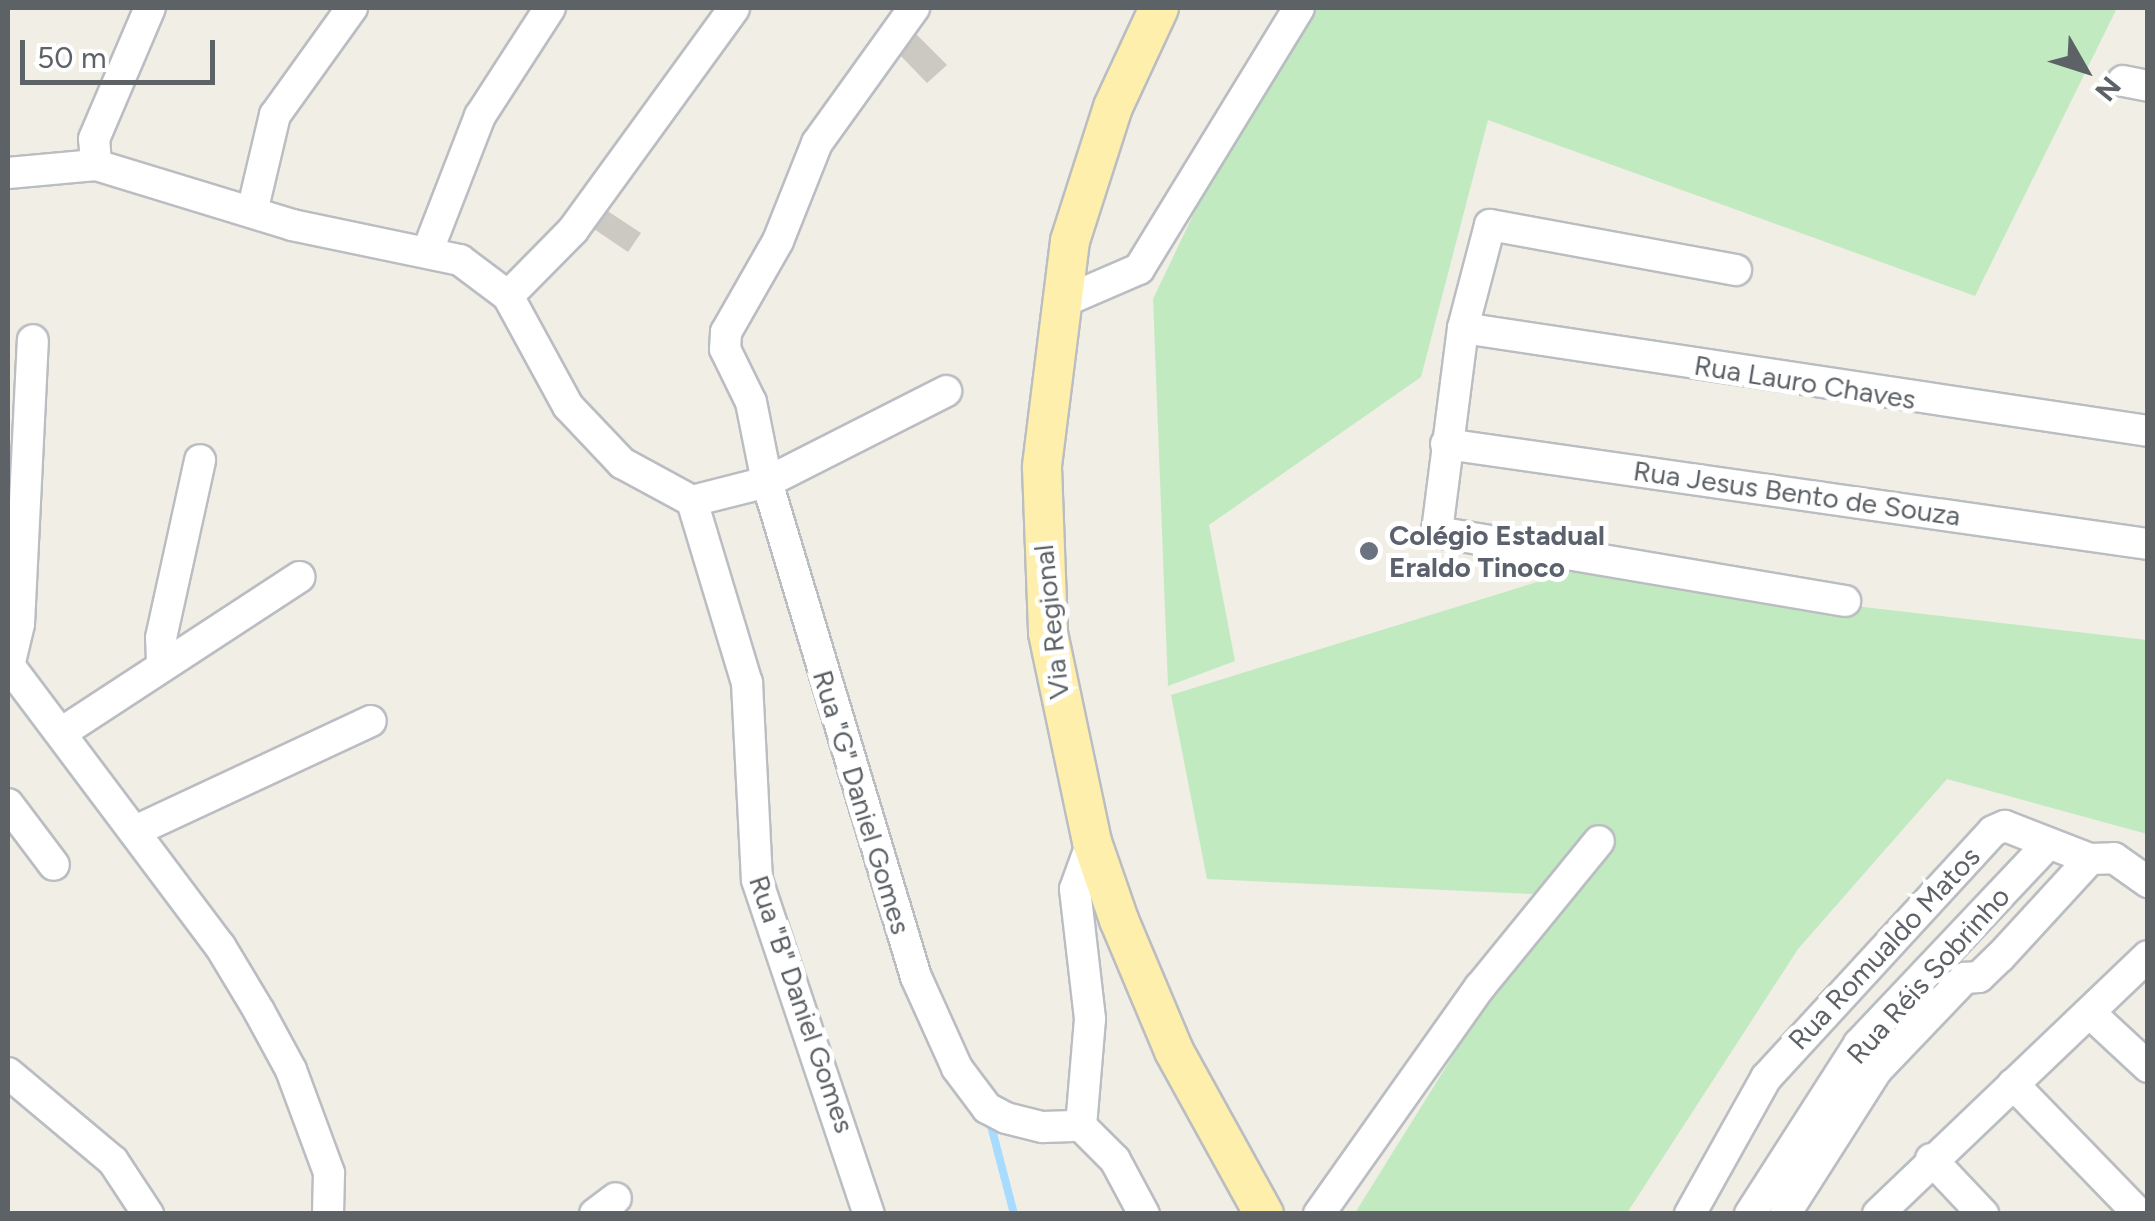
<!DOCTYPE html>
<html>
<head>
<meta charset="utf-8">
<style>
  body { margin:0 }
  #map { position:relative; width:2155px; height:1221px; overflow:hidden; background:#f1eee5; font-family:Figtree,sans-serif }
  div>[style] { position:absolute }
  .green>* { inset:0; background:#c1eac0 }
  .stream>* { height:8px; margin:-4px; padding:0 4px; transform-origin:4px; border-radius:4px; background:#a7dbff }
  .building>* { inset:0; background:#ccc8c2 }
  .roads { filter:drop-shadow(2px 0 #babdc2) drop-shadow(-2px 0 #babdc2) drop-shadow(0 2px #babdc2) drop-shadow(0 -2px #babdc2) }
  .minor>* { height:30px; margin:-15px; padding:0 15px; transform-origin:15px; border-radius:15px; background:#fff }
  .major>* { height:38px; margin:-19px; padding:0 19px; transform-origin:19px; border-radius:19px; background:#ffefac }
  .dots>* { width:28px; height:28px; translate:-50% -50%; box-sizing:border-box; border:5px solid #fff; border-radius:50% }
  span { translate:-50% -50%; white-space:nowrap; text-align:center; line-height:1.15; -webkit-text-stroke:10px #fff; paint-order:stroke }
  .street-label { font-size:28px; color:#5d6267 }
  .worship-label { font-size:28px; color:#5b616d; font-weight:700 }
  .left { translate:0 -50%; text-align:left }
  .frame { position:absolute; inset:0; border:10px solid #5d6267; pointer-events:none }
  .north { position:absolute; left:2035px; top:20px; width:100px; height:100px; -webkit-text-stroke:8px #fff; paint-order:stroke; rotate:129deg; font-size:28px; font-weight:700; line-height:40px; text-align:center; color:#5d6267 }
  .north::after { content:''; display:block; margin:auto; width:35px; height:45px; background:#5d6267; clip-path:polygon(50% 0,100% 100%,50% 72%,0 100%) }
  .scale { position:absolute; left:20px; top:40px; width:195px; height:45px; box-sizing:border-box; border:5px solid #5d6267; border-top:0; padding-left:12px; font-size:30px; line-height:35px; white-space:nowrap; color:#5d6267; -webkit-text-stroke:8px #fff; paint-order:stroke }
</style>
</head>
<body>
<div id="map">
  <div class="green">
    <i style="clip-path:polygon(1300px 8px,2117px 8px,1975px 296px,1488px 120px,1421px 377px,1209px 525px,1235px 661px,1168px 686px,1153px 299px,1279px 35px)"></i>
    <i style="clip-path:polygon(1589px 566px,1846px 605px,2147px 640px,2147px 834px,1947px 779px,1798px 949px,1627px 1213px,1355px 1213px,1553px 895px,1207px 879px,1171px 695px)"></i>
  </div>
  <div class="stream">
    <i style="left:989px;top:1118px;width:99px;rotate:75.4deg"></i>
  </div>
  <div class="building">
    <i style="clip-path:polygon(915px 33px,947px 65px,927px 83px,896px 51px)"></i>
    <i style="clip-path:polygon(603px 208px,641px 233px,628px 252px,591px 227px)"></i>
  </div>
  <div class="roads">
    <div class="minor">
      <i style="left:914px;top:8px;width:166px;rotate:125.7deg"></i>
      <i style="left:817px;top:143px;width:105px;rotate:111.7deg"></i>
      <i style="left:778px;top:241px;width:105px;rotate:119.7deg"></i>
      <i style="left:726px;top:332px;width:17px;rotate:93deg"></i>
      <i style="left:725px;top:349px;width:59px;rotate:63.9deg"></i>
      <i style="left:751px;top:402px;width:82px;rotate:78.7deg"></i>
      <i style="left:767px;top:482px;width:517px;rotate:73.25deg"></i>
      <i style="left:916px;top:977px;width:100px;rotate:65.7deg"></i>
      <i style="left:957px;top:1068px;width:50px;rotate:53.1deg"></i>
      <i style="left:987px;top:1108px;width:21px;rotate:28deg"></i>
      <i style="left:1006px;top:1118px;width:38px;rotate:14deg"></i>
      <i style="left:1043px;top:1127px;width:38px;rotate:-2deg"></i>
      <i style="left:2123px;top:81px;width:25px;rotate:11deg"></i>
      <i style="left:96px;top:165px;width:26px;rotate:-94deg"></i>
      <i style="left:94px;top:139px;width:142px;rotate:-66.9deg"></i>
      <i style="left:8px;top:173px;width:88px;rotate:-5.2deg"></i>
      <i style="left:96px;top:165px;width:205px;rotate:17deg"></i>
      <i style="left:292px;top:225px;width:172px;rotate:11.8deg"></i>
      <i style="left:460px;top:260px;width:60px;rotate:36.9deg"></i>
      <i style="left:508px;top:296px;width:125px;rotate:61.4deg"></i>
      <i style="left:568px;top:406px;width:79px;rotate:46.5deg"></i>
      <i style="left:622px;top:463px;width:80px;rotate:28.5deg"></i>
      <i style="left:692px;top:501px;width:77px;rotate:-14.2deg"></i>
      <i style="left:767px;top:482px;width:201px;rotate:-26.9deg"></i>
      <i style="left:252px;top:212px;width:100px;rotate:-76.7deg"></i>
      <i style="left:275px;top:115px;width:132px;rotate:-54.3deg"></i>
      <i style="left:428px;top:250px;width:144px;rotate:-68.8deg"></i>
      <i style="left:480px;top:116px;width:129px;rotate:-57.1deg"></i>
      <i style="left:1736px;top:270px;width:250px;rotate:-169.6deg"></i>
      <i style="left:1490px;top:225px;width:106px;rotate:104.7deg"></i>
      <i style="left:1463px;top:328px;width:206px;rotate:97.3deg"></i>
      <i style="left:1437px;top:532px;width:414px;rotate:9.6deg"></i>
      <i style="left:508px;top:296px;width:93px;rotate:-45.4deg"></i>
      <i style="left:573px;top:230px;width:274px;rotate:-54deg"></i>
      <i style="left:1060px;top:303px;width:86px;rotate:-23.3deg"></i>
      <i style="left:1139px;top:269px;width:306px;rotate:-58.5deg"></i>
      <i style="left:1463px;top:328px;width:693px;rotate:8.55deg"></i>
      <i style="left:1446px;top:444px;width:709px;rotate:8.11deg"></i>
      <i style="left:692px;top:501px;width:190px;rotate:73.2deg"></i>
      <i style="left:747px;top:683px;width:197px;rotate:87.1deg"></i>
      <i style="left:757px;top:880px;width:352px;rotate:71.5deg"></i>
      <i style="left:162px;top:662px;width:24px;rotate:-92deg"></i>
      <i style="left:161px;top:638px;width:182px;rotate:-77.6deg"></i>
      <i style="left:8px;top:664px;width:353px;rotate:53.1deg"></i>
      <i style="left:220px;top:946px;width:76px;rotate:59deg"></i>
      <i style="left:259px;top:1011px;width:67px;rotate:61.5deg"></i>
      <i style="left:291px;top:1070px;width:110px;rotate:69.7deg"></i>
      <i style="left:329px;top:1173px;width:41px;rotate:91.4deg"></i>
      <i style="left:9px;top:666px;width:43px;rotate:-76.6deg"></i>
      <i style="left:19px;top:624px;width:284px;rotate:-87.2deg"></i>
      <i style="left:61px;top:733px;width:285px;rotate:-33.2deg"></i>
      <i style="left:8px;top:804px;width:76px;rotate:53deg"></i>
      <i style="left:135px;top:831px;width:260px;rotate:-25deg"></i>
      <i style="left:1092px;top:842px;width:50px;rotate:109.9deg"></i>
      <i style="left:1075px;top:889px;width:131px;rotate:83.4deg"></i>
      <i style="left:1090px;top:1019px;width:107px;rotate:94.8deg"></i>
      <i style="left:1081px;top:1126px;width:48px;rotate:45deg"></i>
      <i style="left:1115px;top:1160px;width:61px;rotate:61.8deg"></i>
      <i style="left:2091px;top:1014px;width:78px;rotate:42.9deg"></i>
      <i style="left:8px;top:1073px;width:137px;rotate:40deg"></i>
      <i style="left:113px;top:1161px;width:64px;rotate:56.6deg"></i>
      <i style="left:2013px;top:1084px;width:181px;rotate:45.9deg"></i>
      <i style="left:1931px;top:1159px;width:76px;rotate:46.6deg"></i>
      <i style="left:595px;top:1214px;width:26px;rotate:-37deg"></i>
      <i style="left:1319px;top:1214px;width:278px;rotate:-54.7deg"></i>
      <i style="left:1480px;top:987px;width:188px;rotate:-50.8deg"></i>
      <i style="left:1690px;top:1214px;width:156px;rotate:-60.8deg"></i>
      <i style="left:1766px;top:1078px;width:335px;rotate:-47.4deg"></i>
      <i style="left:1993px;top:831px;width:13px;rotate:-23deg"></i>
      <i style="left:2005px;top:826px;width:91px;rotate:21.2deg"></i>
      <i style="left:2090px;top:859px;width:24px;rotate:-2deg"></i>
      <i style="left:2114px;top:858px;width:42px;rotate:35.2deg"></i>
      <i style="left:1750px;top:1214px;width:202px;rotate:-57.3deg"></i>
      <i style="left:1859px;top:1044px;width:275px;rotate:-46.6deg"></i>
      <i style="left:1785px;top:1214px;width:169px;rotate:-57.5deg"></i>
      <i style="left:1876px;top:1071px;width:129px;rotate:-46.3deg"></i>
      <i style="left:1965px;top:978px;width:14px;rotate:-4deg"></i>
      <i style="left:1979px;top:977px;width:29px;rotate:-44deg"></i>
      <i style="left:2000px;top:957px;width:133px;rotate:-47.4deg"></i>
      <i style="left:1878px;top:1214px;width:373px;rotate:-43.7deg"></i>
    </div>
    <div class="major">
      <i style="left:1159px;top:8px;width:109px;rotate:114.9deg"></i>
      <i style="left:1113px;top:107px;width:141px;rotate:107.8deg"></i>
      <i style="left:1070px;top:241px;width:228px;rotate:97.1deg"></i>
      <i style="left:1042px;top:467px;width:166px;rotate:87.9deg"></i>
      <i style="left:1048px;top:633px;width:214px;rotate:78.1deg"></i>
      <i style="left:1092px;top:842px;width:83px;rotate:70.9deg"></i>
      <i style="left:1119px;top:920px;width:142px;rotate:67.2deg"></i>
      <i style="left:1174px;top:1051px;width:186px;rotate:61.1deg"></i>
    </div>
  </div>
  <div class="dots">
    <i style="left:1369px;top:551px;background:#6b7280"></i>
  </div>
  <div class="street-label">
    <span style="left:1805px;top:382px;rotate:9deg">Rua Lauro Chaves</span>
    <span style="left:1797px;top:493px;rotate:8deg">Rua Jesus Bento de Souza</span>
    <span style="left:1051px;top:622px;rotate:-96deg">Via Regional</span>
    <span style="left:862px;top:802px;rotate:73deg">Rua "G" Daniel Gomes</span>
    <span style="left:1884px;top:948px;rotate:-47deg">Rua Romualdo Matos</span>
    <span style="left:1928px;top:975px;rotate:-48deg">Rua Réis Sobrinho</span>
    <span style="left:802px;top:1004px;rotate:71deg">Rua "B" Daniel Gomes</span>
  </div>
  <div class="worship-label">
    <span class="left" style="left:1389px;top:551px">Colégio Estadual<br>Eraldo Tinoco</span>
  </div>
  <div class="frame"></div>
  <div class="north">N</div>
  <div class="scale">50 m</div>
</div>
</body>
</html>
